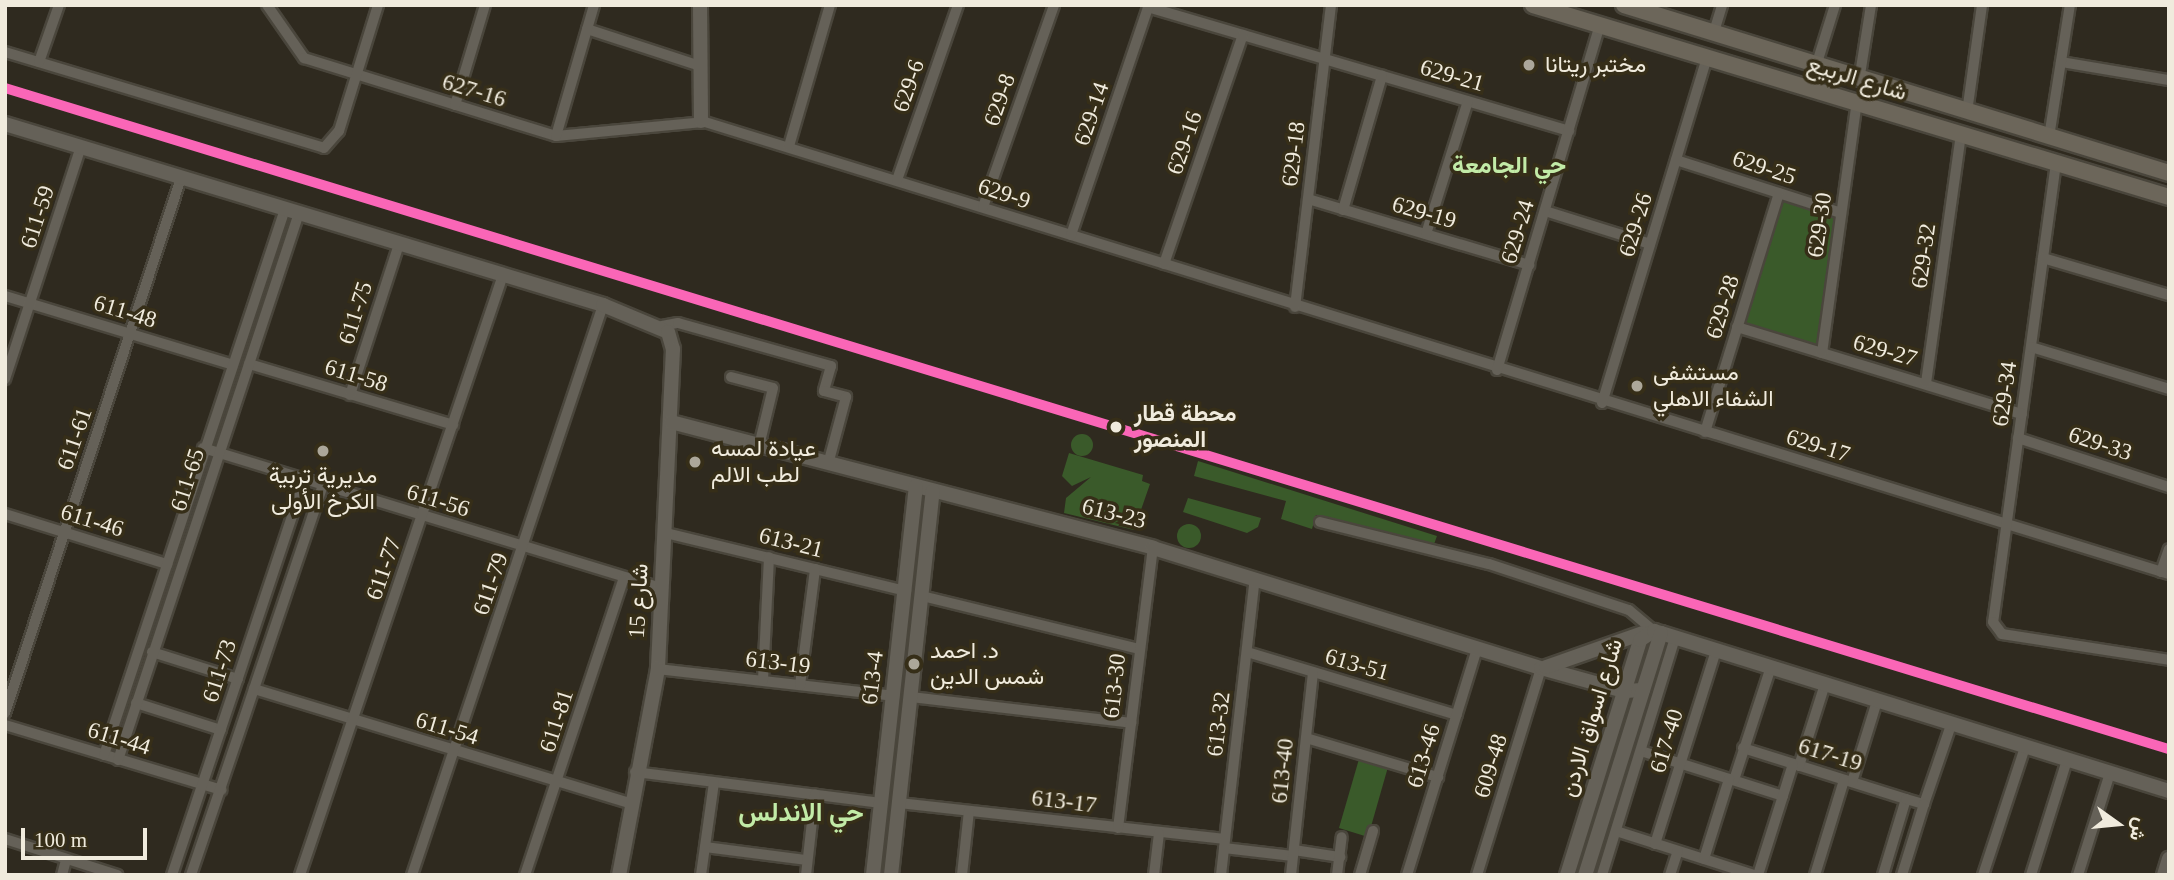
<!DOCTYPE html>
<html>
<head>
<meta charset="utf-8">
<style>
  body { margin:0 }
  #map { position:relative; width:2174px; height:880px; overflow:hidden; background:#2f2a1f; font-family:"Times New Roman",Vazirmatn,serif }
  div>[style] { position:absolute }
  .green>* { inset:0; background:#3a5a2a }
  .round { border-radius:50% }
  .roads { filter:drop-shadow(2px 0 #4a463c) drop-shadow(-2px 0 #4a463c) drop-shadow(0 2px #4a463c) drop-shadow(0 -2px #4a463c) }
  .street>* { height:10px; margin:-5px; padding:0 5px; transform-origin:5px; border-radius:5px; background:#656158 }
  .secondary>* { height:14px; margin:-7px; padding:0 7px; transform-origin:7px; border-radius:7px; background:#656158 }
  .primary>* { height:16px; margin:-8px; padding:0 8px; transform-origin:8px; border-radius:8px; background:#6c665a }
  .rail-1>* { height:10px; margin:-5px; padding:0 5px; transform-origin:5px; border-radius:5px; background:#fa66b7 }
  .dots>* { width:19px; height:19px; translate:-50% -50%; box-sizing:border-box; border:4px solid #362e18; border-radius:50% }
  span { translate:-50% -50%; white-space:nowrap; text-align:center; line-height:1.15; -webkit-text-stroke:7px #362e18; paint-order:stroke }
  .poi-label { font-size:23px; color:#f0ebdd }
  .left { translate:0 -50%; text-align:left }
  .street-label { font-size:23px; color:#f0ebdd }
  .stop-label { font-size:23px; color:#f0ebdd; font-weight:700 }
  .neighbourhood-label { font-size:24px; color:#c2eba7; font-weight:700 }
  .quarter-label { font-size:26px; color:#c2eba7; font-weight:700 }
  .frame { position:absolute; inset:0; border:7px solid #f0ebdd; pointer-events:none }
  .north { position:absolute; left:2083px; top:789px; width:70px; height:70px; -webkit-text-stroke:5px #362e18; paint-order:stroke; rotate:105deg; font-size:19px; font-weight:700; line-height:28px; text-align:center; color:#f0ebdd }
  .north::after { content:''; display:block; margin:auto; width:24px; height:32px; background:#f0ebdd; clip-path:polygon(50% 0,100% 100%,50% 72%,0 100%) }
  .scale { position:absolute; left:21px; top:828px; width:126px; height:32px; box-sizing:border-box; border:4px solid #f0ebdd; border-top:0; padding-left:9px; font-size:21px; line-height:24px; white-space:nowrap; color:#f0ebdd; -webkit-text-stroke:5px #362e18; paint-order:stroke }
</style>
</head>
<body>
<div id="map">
  <div class="green">
    <i style="clip-path:polygon(1779px 193px,1841px 213px,1822px 353px,1737px 327px)"></i>
    <i class="round" style="left:1071px;top:434px;width:22px;height:22px"></i>
    <i style="clip-path:polygon(1069px 453px,1143px 475px,1142px 481px,1150px 484px,1134px 530px,1064px 513px,1066px 498px,1091px 477px,1072px 486px,1062px 476px)"></i>
    <i style="clip-path:polygon(1198px 461px,1437px 536px,1433px 547px,1316px 515px,1312px 529px,1281px 519px,1286px 501px,1194px 476px)"></i>
    <i style="clip-path:polygon(926px 497px,886px 875px,880px 875px,922px 501px)"></i>
    <i style="clip-path:polygon(1188px 498px,1261px 518px,1258px 527px,1247px 533px,1183px 512px)"></i>
    <i class="round" style="left:1177px;top:524px;width:24px;height:24px"></i>
    <i style="clip-path:polygon(1635px 697px,1580px 875px,1572px 875px,1627px 698px)"></i>
    <i style="clip-path:polygon(1359px 759px,1388px 767px,1368px 837px,1339px 828px)"></i>
  </div>
  <div class="roads">
    <div class="street">
      <i style="left:267px;top:5px;width:65px;rotate:55.1deg"></i>
      <i style="left:304px;top:58px;width:264px;rotate:17.2deg"></i>
      <i style="left:556px;top:136px;width:150px;rotate:-5.4deg"></i>
      <i style="left:705px;top:122px;width:1532px;rotate:17.16deg"></i>
      <i style="left:1148px;top:7px;width:439px;rotate:16.4deg"></i>
      <i style="left:587px;top:29px;width:119px;rotate:18.1deg"></i>
      <i style="left:1713px;top:35px;width:31px;rotate:-73deg"></i>
      <i style="left:5px;top:52px;width:333px;rotate:16.7deg"></i>
      <i style="left:324px;top:148px;width:23px;rotate:-49deg"></i>
      <i style="left:339px;top:131px;width:132px;rotate:-72.8deg"></i>
      <i style="left:39px;top:62px;width:60px;rotate:-70.7deg"></i>
      <i style="left:2061px;top:62px;width:109px;rotate:9.5deg"></i>
      <i style="left:1816px;top:66px;width:64px;rotate:-72.7deg"></i>
      <i style="left:1859px;top:81px;width:77px;rotate:-81deg"></i>
      <i style="left:455px;top:105px;width:104px;rotate:-73.3deg"></i>
      <i style="left:1967px;top:112px;width:108px;rotate:-82deg"></i>
      <i style="left:556px;top:136px;width:136px;rotate:-73.8deg"></i>
      <i style="left:2049px;top:137px;width:134px;rotate:-81deg"></i>
      <i style="left:789px;top:146px;width:147px;rotate:-73.8deg"></i>
      <i style="left:1676px;top:160px;width:173px;rotate:17.8deg"></i>
      <i style="left:2056px;top:163px;width:463px;rotate:97.8deg"></i>
      <i style="left:1993px;top:622px;width:15px;rotate:53deg"></i>
      <i style="left:2002px;top:634px;width:169px;rotate:8.8deg"></i>
      <i style="left:897px;top:180px;width:185px;rotate:-70.8deg"></i>
      <i style="left:1308px;top:199px;width:231px;rotate:16.6deg"></i>
      <i style="left:983px;top:207px;width:214px;rotate:-70.6deg"></i>
      <i style="left:1343px;top:210px;width:140px;rotate:-73.8deg"></i>
      <i style="left:1545px;top:211px;width:110px;rotate:17.4deg"></i>
      <i style="left:1426px;top:234px;width:139px;rotate:-72.5deg"></i>
      <i style="left:1071px;top:235px;width:243px;rotate:-71.3deg"></i>
      <i style="left:2043px;top:258px;width:131px;rotate:16.4deg"></i>
      <i style="left:1164px;top:264px;width:242px;rotate:-71deg"></i>
      <i style="left:5px;top:296px;width:238px;rotate:16.8deg"></i>
      <i style="left:1295px;top:307px;width:304px;rotate:-83.2deg"></i>
      <i style="left:662px;top:326px;width:16px;rotate:-11deg"></i>
      <i style="left:678px;top:323px;width:159px;rotate:15.7deg"></i>
      <i style="left:831px;top:366px;width:26px;rotate:106deg"></i>
      <i style="left:824px;top:391px;width:23px;rotate:15deg"></i>
      <i style="left:846px;top:397px;width:69px;rotate:105deg"></i>
      <i style="left:1737px;top:327px;width:298px;rotate:17deg"></i>
      <i style="left:2031px;top:347px;width:144px;rotate:16.9deg"></i>
      <i style="left:1822px;top:353px;width:253px;rotate:-82.1deg"></i>
      <i style="left:249px;top:364px;width:213px;rotate:16.6deg"></i>
      <i style="left:1497px;top:370px;width:360px;rotate:-73.4deg"></i>
      <i style="left:731px;top:377px;width:43px;rotate:14.7deg"></i>
      <i style="left:773px;top:388px;width:60px;rotate:103.6deg"></i>
      <i style="left:5px;top:379px;width:244px;rotate:-71.9deg"></i>
      <i style="left:1926px;top:383px;width:251px;rotate:-82deg"></i>
      <i style="left:350px;top:395px;width:159px;rotate:-72deg"></i>
      <i style="left:1602px;top:403px;width:361px;rotate:-73.1deg"></i>
      <i style="left:1705px;top:432px;width:250px;rotate:-72.8deg"></i>
      <i style="left:2018px;top:438px;width:159px;rotate:18deg"></i>
      <i style="left:203px;top:448px;width:481px;rotate:17deg"></i>
      <i style="left:5px;top:514px;width:170px;rotate:17.2deg"></i>
      <i style="left:1320px;top:522px;width:174px;rotate:14deg"></i>
      <i style="left:1489px;top:564px;width:147px;rotate:18.2deg"></i>
      <i style="left:1629px;top:610px;width:33px;rotate:40deg"></i>
      <i style="left:666px;top:533px;width:247px;rotate:13.6deg"></i>
      <i style="left:2161px;top:572px;width:24px;rotate:-71deg"></i>
      <i style="left:922px;top:596px;width:223px;rotate:13.7deg"></i>
      <i style="left:152px;top:652px;width:90px;rotate:17.4deg"></i>
      <i style="left:1247px;top:652px;width:219px;rotate:16.7deg"></i>
      <i style="left:658px;top:669px;width:238px;rotate:6.5deg"></i>
      <i style="left:763px;top:680px;width:123px;rotate:-87.2deg"></i>
      <i style="left:800px;top:685px;width:117px;rotate:-82.6deg"></i>
      <i style="left:254px;top:689px;width:392px;rotate:16.9deg"></i>
      <i style="left:911px;top:697px;width:222px;rotate:6.7deg"></i>
      <i style="left:136px;top:703px;width:89px;rotate:17.6deg"></i>
      <i style="left:5px;top:713px;width:563px;rotate:-71.79deg"></i>
      <i style="left:5px;top:725px;width:226px;rotate:16.7deg"></i>
      <i style="left:1306px;top:738px;width:138px;rotate:16.5deg"></i>
      <i style="left:1743px;top:748px;width:171px;rotate:17.4deg"></i>
      <i style="left:1641px;top:751px;width:149px;rotate:17.6deg"></i>
      <i style="left:104px;top:755px;width:575px;rotate:-71.66deg"></i>
      <i style="left:118px;top:760px;width:576px;rotate:-71.69deg"></i>
      <i style="left:1799px;top:766px;width:86px;rotate:-72.4deg"></i>
      <i style="left:635px;top:772px;width:249px;rotate:7.2deg"></i>
      <i style="left:1734px;top:780px;width:119px;rotate:-71.9deg"></i>
      <i style="left:1852px;top:782px;width:85px;rotate:-72.8deg"></i>
      <i style="left:899px;top:803px;width:328px;rotate:6.3deg"></i>
      <i style="left:1118px;top:828px;width:282px;rotate:-82.9deg"></i>
      <i style="left:1616px;top:831px;width:145px;rotate:17.7deg"></i>
      <i style="left:5px;top:839px;width:118px;rotate:17.8deg"></i>
      <i style="left:1655px;top:844px;width:203px;rotate:-72.5deg"></i>
      <i style="left:705px;top:847px;width:103px;rotate:7.3deg"></i>
      <i style="left:1224px;top:848px;width:69px;rotate:6.6deg"></i>
      <i style="left:1294px;top:850px;width:47px;rotate:8.7deg"></i>
      <i style="left:1704px;top:859px;width:84px;rotate:-72.6deg"></i>
      <i style="left:62px;top:875px;width:16px;rotate:-75deg"></i>
      <i style="left:172px;top:875px;width:416px;rotate:-71.5deg"></i>
      <i style="left:191px;top:875px;width:411px;rotate:-71.3deg"></i>
      <i style="left:300px;top:875px;width:633px;rotate:-71.31deg"></i>
      <i style="left:412px;top:875px;width:601px;rotate:-71.47deg"></i>
      <i style="left:525px;top:875px;width:313px;rotate:-71.6deg"></i>
      <i style="left:701px;top:875px;width:93px;rotate:-82deg"></i>
      <i style="left:806px;top:875px;width:81px;rotate:-83.6deg"></i>
      <i style="left:962px;top:875px;width:64px;rotate:-83.8deg"></i>
      <i style="left:1154px;top:875px;width:42px;rotate:-83.2deg"></i>
      <i style="left:1221px;top:875px;width:299px;rotate:-83.5deg"></i>
      <i style="left:1291px;top:875px;width:204px;rotate:-83.8deg"></i>
      <i style="left:1337px;top:875px;width:38px;rotate:-83deg"></i>
      <i style="left:1360px;top:875px;width:46px;rotate:-73.5deg"></i>
      <i style="left:1407px;top:875px;width:237px;rotate:-72.8deg"></i>
      <i style="left:1477px;top:875px;width:217px;rotate:-72.8deg"></i>
      <i style="left:1602px;top:875px;width:248px;rotate:-72.9deg"></i>
      <i style="left:1670px;top:875px;width:25px;rotate:-72deg"></i>
      <i style="left:1758px;top:875px;width:116px;rotate:-72.5deg"></i>
      <i style="left:1815px;top:875px;width:99px;rotate:-73deg"></i>
      <i style="left:1883px;top:875px;width:79px;rotate:-73.2deg"></i>
      <i style="left:1906px;top:799px;width:19px;rotate:16deg"></i>
      <i style="left:1924px;top:804px;width:83px;rotate:-71.1deg"></i>
      <i style="left:1902px;top:875px;width:74px;rotate:-72.8deg"></i>
      <i style="left:1983px;top:875px;width:135px;rotate:-71.8deg"></i>
      <i style="left:2031px;top:875px;width:121px;rotate:-72.6deg"></i>
      <i style="left:2078px;top:875px;width:107px;rotate:-72.6deg"></i>
    </div>
    <div class="secondary">
      <i style="left:700px;top:5px;width:116px;rotate:89.5deg"></i>
      <i style="left:5px;top:124px;width:625px;rotate:16.84deg"></i>
      <i style="left:603px;top:305px;width:70px;rotate:22.6deg"></i>
      <i style="left:668px;top:332px;width:18px;rotate:74deg"></i>
      <i style="left:673px;top:349px;width:320px;rotate:92.7deg"></i>
      <i style="left:658px;top:669px;width:210px;rotate:100.7deg"></i>
      <i style="left:671px;top:422px;width:498px;rotate:14.6deg"></i>
      <i style="left:1153px;top:548px;width:406px;rotate:17.2deg"></i>
      <i style="left:1541px;top:668px;width:86px;rotate:15.5deg"></i>
      <i style="left:1624px;top:691px;width:19px;rotate:-3deg"></i>
      <i style="left:1661px;top:633px;width:532px;rotate:17.28deg"></i>
      <i style="left:1546px;top:667px;width:103px;rotate:-19.3deg"></i>
      <i style="left:873px;top:875px;width:391px;rotate:-83.7deg"></i>
      <i style="left:891px;top:875px;width:386px;rotate:-83.8deg"></i>
      <i style="left:1567px;top:875px;width:246px;rotate:-72.7deg"></i>
      <i style="left:1640px;top:640px;width:17px;rotate:-33deg"></i>
      <i style="left:1654px;top:631px;width:7px;rotate:16deg"></i>
      <i style="left:1661px;top:633px;width:254px;rotate:107.4deg"></i>
      <i style="left:2164px;top:875px;width:17px;rotate:-73deg"></i>
    </div>
    <div class="primary">
      <i style="left:1533px;top:5px;width:664px;rotate:16.8deg"></i>
      <i style="left:1624px;top:5px;width:570px;rotate:17.13deg"></i>
    </div>
  </div>
  <div class="rail-1">
    <i style="left:5px;top:88px;width:2263px;rotate:16.99deg"></i>
  </div>
  <div class="dots">
    <i style="left:1529px;top:65px;background:#aca79a"></i>
    <i style="left:1637px;top:386px;background:#aca79a"></i>
    <i style="left:1116px;top:427px;background:#f0ebdd"></i>
    <i style="left:323px;top:451px;background:#aca79a"></i>
    <i style="left:695px;top:462px;background:#aca79a"></i>
    <i style="left:914px;top:664px;background:#aca79a"></i>
  </div>
  <div class="poi-label">
    <span class="left" style="left:1545px;top:65px">مختبر ريتانا</span>
    <span class="left" style="left:1653px;top:386px">مستشفى<br>الشفاء الاهلي</span>
    <span class="left" style="left:711px;top:462px">عيادة لمسه<br>لطب الالم</span>
    <span style="left:323px;top:489px">مديرية تربية<br>الكرخ الأولى</span>
    <span class="left" style="left:930px;top:664px">د. احمد<br>شمس الدين</span>
  </div>
  <div class="street-label">
    <span style="left:1452px;top:76px;rotate:16deg">629-21</span>
    <span style="left:1857px;top:79px;rotate:17deg">شارع الربيع</span>
    <span style="left:909px;top:86px;rotate:-71deg">629-6</span>
    <span style="left:474px;top:91px;rotate:17deg">627-16</span>
    <span style="left:1000px;top:100px;rotate:-71deg">629-8</span>
    <span style="left:1092px;top:114px;rotate:-71deg">629-14</span>
    <span style="left:1185px;top:143px;rotate:-71deg">629-16</span>
    <span style="left:1294px;top:154px;rotate:-83deg">629-18</span>
    <span style="left:1764px;top:168px;rotate:18deg">629-25</span>
    <span style="left:1004px;top:194px;rotate:18deg">629-9</span>
    <span style="left:1424px;top:213px;rotate:16deg">629-19</span>
    <span style="left:38px;top:217px;rotate:-72deg">611-59</span>
    <span style="left:1636px;top:225px;rotate:-73deg">629-26</span>
    <span style="left:1820px;top:225px;rotate:-82deg">629-30</span>
    <span style="left:1518px;top:232px;rotate:-73deg">629-24</span>
    <span style="left:1924px;top:256px;rotate:-82deg">629-32</span>
    <span style="left:1723px;top:307px;rotate:-73deg">629-28</span>
    <span style="left:125px;top:312px;rotate:17deg">611-48</span>
    <span style="left:356px;top:313px;rotate:-72deg">611-75</span>
    <span style="left:1885px;top:351px;rotate:16deg">629-27</span>
    <span style="left:356px;top:376px;rotate:17deg">611-58</span>
    <span style="left:2005px;top:394px;rotate:-82deg">629-34</span>
    <span style="left:75px;top:439px;rotate:-71deg">611-61</span>
    <span style="left:2100px;top:444px;rotate:18deg">629-33</span>
    <span style="left:1818px;top:446px;rotate:17deg">629-17</span>
    <span style="left:188px;top:480px;rotate:-72deg">611-65</span>
    <span style="left:438px;top:501px;rotate:17deg">611-56</span>
    <span style="left:1114px;top:514px;rotate:14deg">613-23</span>
    <span style="left:92px;top:521px;rotate:17deg">611-46</span>
    <span style="left:791px;top:543px;rotate:14deg">613-21</span>
    <span style="left:384px;top:569px;rotate:-71deg">611-77</span>
    <span style="left:491px;top:584px;rotate:-71deg">611-79</span>
    <span style="left:639px;top:601px;rotate:-87deg">شارع 15</span>
    <span style="left:778px;top:663px;rotate:7deg">613-19</span>
    <span style="left:1357px;top:665px;rotate:16deg">613-51</span>
    <span style="left:220px;top:671px;rotate:-72deg">611-73</span>
    <span style="left:873px;top:678px;rotate:-83deg">613-4</span>
    <span style="left:1115px;top:686px;rotate:-84deg">613-30</span>
    <span style="left:1592px;top:718px;rotate:-73deg">شارع اسواق الاردن</span>
    <span style="left:557px;top:721px;rotate:-72deg">611-81</span>
    <span style="left:1219px;top:724px;rotate:-83deg">613-32</span>
    <span style="left:447px;top:729px;rotate:17deg">611-54</span>
    <span style="left:119px;top:739px;rotate:17deg">611-44</span>
    <span style="left:1667px;top:741px;rotate:-73deg">617-40</span>
    <span style="left:1830px;top:755px;rotate:17deg">617-19</span>
    <span style="left:1424px;top:756px;rotate:-73deg">613-46</span>
    <span style="left:1491px;top:766px;rotate:-73deg">609-48</span>
    <span style="left:1283px;top:771px;rotate:-84deg">613-40</span>
    <span style="left:1064px;top:802px;rotate:7deg">613-17</span>
  </div>
  <div class="stop-label">
    <span class="left" style="left:1134px;top:427px">محطة قطار<br>المنصور</span>
  </div>
  <div class="neighbourhood-label">
    <span style="left:1509px;top:166px">حي الجامعة</span>
  </div>
  <div class="quarter-label">
    <span style="left:801px;top:813px">حي الاندلس</span>
  </div>
  <div class="frame"></div>
  <div class="north">ش</div>
  <div class="scale">100 m</div>
</div>
</body>
</html>
